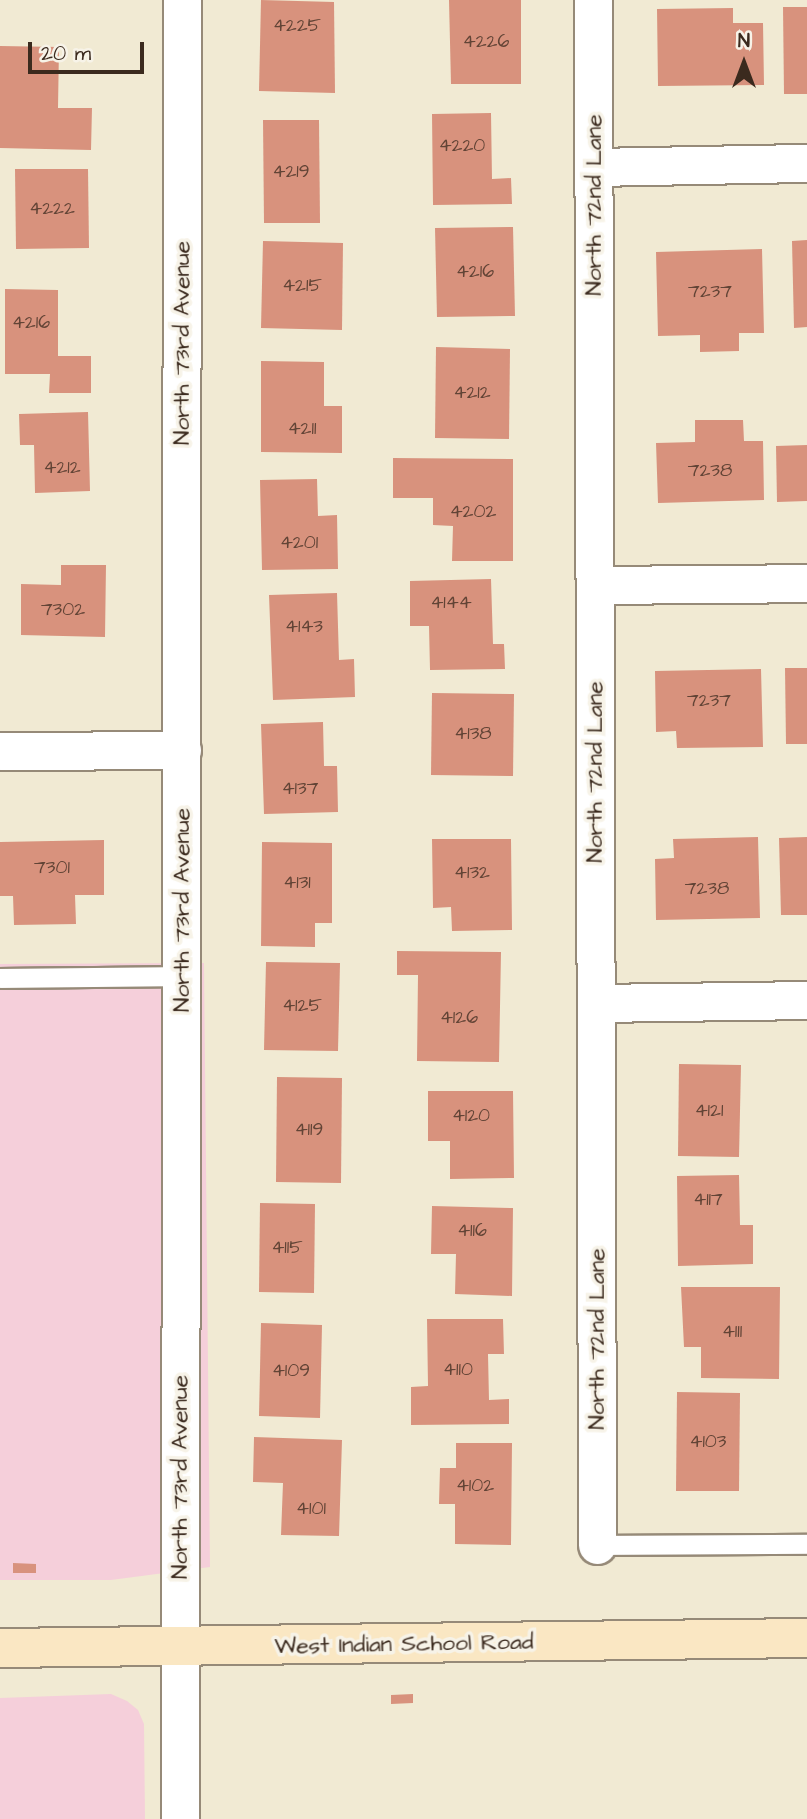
<!DOCTYPE html>
<html>
<head>
<meta charset="utf-8">
<style>
  body { margin:0 }
  #map { position:relative; width:807px; height:1819px; overflow:hidden; background:#f1ead3; font-family:"Architects Daughter",sans-serif }
  div>[style] { position:absolute }
  .built>* { inset:0; background:#f5cfda }
  .building>* { inset:0; background:#d8927d }
  .roads { filter:drop-shadow(2px 0 #968a78) drop-shadow(-2px 0 #968a78) drop-shadow(0 2px #968a78) drop-shadow(0 -2px #968a78) }
  .service>* { height:19px; margin:-9.5px; padding:0 9.5px; transform-origin:9.5px; border-radius:9.5px; background:#fff }
  .minor>* { height:37px; margin:-18.5px; padding:0 18.5px; transform-origin:18.5px; border-radius:18.5px; background:#fff }
  .secondary>* { height:38px; margin:-19px; padding:0 19px; transform-origin:19px; border-radius:19px; background:#fae7c3 }
  span { translate:-50% -50%; white-space:nowrap; text-align:center; line-height:1.15; -webkit-text-stroke:7px #f7f3e8; paint-order:stroke }
  .number-label { font-size:19px; color:#624436 }
  .number-label span { -webkit-text-stroke-width:0 }
  .street-label { font-size:23px; color:#3b2a1e }
  .north { position:absolute; left:709px; top:28px; width:70px; height:70px; -webkit-text-stroke:5px #f7f3e8; paint-order:stroke; rotate:0deg; font-size:19px; font-weight:700; line-height:28px; text-align:center; color:#3b2a1e }
  .north::after { content:''; display:block; margin:auto; width:24px; height:32px; background:#3b2a1e; clip-path:polygon(50% 0,100% 100%,50% 72%,0 100%) }
  .scale { position:absolute; left:28px; top:42px; width:116px; height:32px; box-sizing:border-box; border:4px solid #3b2a1e; border-top:0; padding-left:9px; font-size:21px; line-height:24px; white-space:nowrap; color:#3b2a1e; -webkit-text-stroke:5px #f7f3e8; paint-order:stroke }
</style>
</head>
<body>
<div id="map">
  <div class="built">
    <i style="clip-path:polygon(204px 963px,210px 1567px,111px 1580px,0 1580px,0 964px)"></i>
    <i style="clip-path:polygon(111px 1694px,127px 1701px,138px 1710px,144px 1724px,145px 1819px,0 1819px,0 1698px)"></i>
  </div>
  <div class="building">
    <i style="clip-path:polygon(261px 0,334px 2px,335px 93px,259px 91px)"></i>
    <i style="clip-path:polygon(449px 0,521px 0,521px 84px,451px 84px)"></i>
    <i style="clip-path:polygon(783px 7px,807px 7px,807px 94px,784px 94px)"></i>
    <i style="clip-path:polygon(733px 8px,733px 23px,763px 23px,764px 85px,658px 86px,657px 9px)"></i>
    <i style="clip-path:polygon(0 46px,59px 47px,58px 108px,92px 108px,91px 150px,0 148px)"></i>
    <i style="clip-path:polygon(491px 113px,492px 179px,511px 178px,512px 204px,433px 205px,432px 114px)"></i>
    <i style="clip-path:polygon(263px 120px,319px 120px,320px 223px,264px 223px)"></i>
    <i style="clip-path:polygon(15px 169px,88px 169px,89px 248px,16px 249px)"></i>
    <i style="clip-path:polygon(513px 227px,515px 316px,437px 317px,435px 228px)"></i>
    <i style="clip-path:polygon(807px 240px,807px 327px,794px 328px,792px 241px)"></i>
    <i style="clip-path:polygon(263px 241px,343px 243px,342px 330px,261px 328px)"></i>
    <i style="clip-path:polygon(762px 249px,764px 333px,739px 333px,739px 351px,700px 352px,700px 335px,658px 336px,656px 252px)"></i>
    <i style="clip-path:polygon(5px 289px,58px 290px,58px 356px,91px 356px,91px 393px,49px 393px,50px 374px,5px 374px)"></i>
    <i style="clip-path:polygon(436px 347px,510px 349px,509px 439px,435px 438px)"></i>
    <i style="clip-path:polygon(261px 361px,324px 362px,324px 406px,342px 406px,342px 453px,261px 452px)"></i>
    <i style="clip-path:polygon(88px 412px,90px 491px,35px 493px,34px 445px,20px 445px,19px 414px)"></i>
    <i style="clip-path:polygon(695px 420px,743px 420px,744px 441px,763px 441px,764px 500px,658px 503px,656px 443px,695px 442px)"></i>
    <i style="clip-path:polygon(807px 445px,807px 501px,777px 502px,776px 446px)"></i>
    <i style="clip-path:polygon(393px 458px,513px 459px,513px 561px,452px 561px,453px 526px,433px 525px,433px 498px,393px 498px)"></i>
    <i style="clip-path:polygon(317px 479px,318px 516px,337px 515px,338px 569px,262px 570px,260px 480px)"></i>
    <i style="clip-path:polygon(61px 565px,106px 565px,105px 637px,21px 635px,21px 584px,61px 585px)"></i>
    <i style="clip-path:polygon(491px 579px,493px 644px,504px 644px,505px 669px,430px 670px,429px 626px,410px 626px,410px 581px)"></i>
    <i style="clip-path:polygon(337px 593px,339px 660px,354px 659px,355px 697px,273px 700px,269px 595px)"></i>
    <i style="clip-path:polygon(785px 668px,807px 668px,807px 744px,786px 744px)"></i>
    <i style="clip-path:polygon(761px 669px,763px 747px,677px 748px,676px 731px,656px 732px,655px 671px)"></i>
    <i style="clip-path:polygon(432px 693px,514px 694px,513px 776px,431px 775px)"></i>
    <i style="clip-path:polygon(323px 722px,324px 766px,337px 766px,338px 812px,264px 814px,261px 724px)"></i>
    <i style="clip-path:polygon(758px 837px,760px 918px,656px 920px,655px 859px,674px 858px,673px 839px)"></i>
    <i style="clip-path:polygon(807px 837px,807px 915px,781px 915px,779px 838px)"></i>
    <i style="clip-path:polygon(432px 839px,511px 839px,512px 930px,452px 931px,451px 907px,433px 908px)"></i>
    <i style="clip-path:polygon(104px 840px,104px 895px,75px 895px,76px 924px,14px 925px,13px 896px,0 896px,0 842px)"></i>
    <i style="clip-path:polygon(262px 842px,332px 843px,332px 923px,315px 923px,315px 947px,261px 946px)"></i>
    <i style="clip-path:polygon(397px 951px,501px 952px,499px 1062px,417px 1061px,418px 975px,397px 975px)"></i>
    <i style="clip-path:polygon(266px 962px,340px 963px,338px 1051px,264px 1050px)"></i>
    <i style="clip-path:polygon(679px 1064px,741px 1065px,739px 1157px,678px 1156px)"></i>
    <i style="clip-path:polygon(277px 1077px,342px 1078px,341px 1183px,276px 1182px)"></i>
    <i style="clip-path:polygon(428px 1091px,513px 1091px,514px 1178px,450px 1179px,450px 1141px,428px 1141px)"></i>
    <i style="clip-path:polygon(739px 1175px,740px 1225px,753px 1225px,753px 1264px,678px 1266px,677px 1176px)"></i>
    <i style="clip-path:polygon(260px 1203px,315px 1204px,314px 1293px,259px 1292px)"></i>
    <i style="clip-path:polygon(432px 1206px,513px 1208px,512px 1296px,455px 1294px,456px 1254px,431px 1254px)"></i>
    <i style="clip-path:polygon(681px 1287px,780px 1287px,779px 1379px,701px 1378px,701px 1347px,684px 1347px)"></i>
    <i style="clip-path:polygon(427px 1319px,503px 1319px,504px 1354px,488px 1354px,489px 1400px,509px 1399px,509px 1424px,411px 1425px,411px 1387px,428px 1386px)"></i>
    <i style="clip-path:polygon(261px 1323px,322px 1325px,320px 1418px,259px 1416px)"></i>
    <i style="clip-path:polygon(677px 1392px,740px 1393px,739px 1491px,676px 1491px)"></i>
    <i style="clip-path:polygon(254px 1437px,342px 1440px,339px 1536px,281px 1535px,283px 1483px,253px 1482px)"></i>
    <i style="clip-path:polygon(456px 1443px,512px 1443px,511px 1545px,455px 1544px,455px 1504px,439px 1504px,440px 1468px,456px 1468px)"></i>
    <i style="clip-path:polygon(13px 1563px,36px 1564px,36px 1573px,13px 1573px)"></i>
    <i style="clip-path:polygon(413px 1694px,413px 1703px,391px 1704px,391px 1695px)"></i>
  </div>
  <div class="roads">
    <div class="service">
      <i style="left:0;top:978px;width:181px;rotate:-0.6deg"></i>
      <i style="left:597px;top:1545px;width:210px;rotate:-0.3deg"></i>
    </div>
    <div class="minor">
      <i style="left:593px;top:0;width:1545px;rotate:89.85deg"></i>
      <i style="left:594px;top:167px;width:213px;rotate:-1.1deg"></i>
      <i style="left:595px;top:585px;width:212px;rotate:-0.5deg"></i>
      <i style="left:0;top:751px;width:182px;rotate:-0.3deg"></i>
      <i style="left:596px;top:1003px;width:211px;rotate:-0.8deg"></i>
      <i style="left:180px;top:1819px;width:1819px;rotate:-89.94deg"></i>
    </div>
    <div class="secondary">
      <i style="left:0;top:1648px;width:807px;rotate:-0.71deg"></i>
    </div>
  </div>
  <div class="number-label">
    <span style="left:297px;top:26px">4225</span>
    <span style="left:486px;top:42px">4226</span>
    <span style="left:462px;top:146px">4220</span>
    <span style="left:291px;top:172px">4219</span>
    <span style="left:52px;top:209px">4222</span>
    <span style="left:475px;top:272px">4216</span>
    <span style="left:302px;top:286px">4215</span>
    <span style="left:710px;top:292px">7237</span>
    <span style="left:31px;top:323px">4216</span>
    <span style="left:472px;top:393px">4212</span>
    <span style="left:302px;top:429px">4211</span>
    <span style="left:62px;top:468px">4212</span>
    <span style="left:710px;top:471px">7238</span>
    <span style="left:473px;top:512px">4202</span>
    <span style="left:299px;top:543px">4201</span>
    <span style="left:451px;top:603px">4144</span>
    <span style="left:63px;top:610px">7302</span>
    <span style="left:304px;top:627px">4143</span>
    <span style="left:709px;top:701px">7237</span>
    <span style="left:473px;top:734px">4138</span>
    <span style="left:300px;top:789px">4137</span>
    <span style="left:52px;top:868px">7301</span>
    <span style="left:472px;top:873px">4132</span>
    <span style="left:297px;top:883px">4131</span>
    <span style="left:707px;top:889px">7238</span>
    <span style="left:302px;top:1006px">4125</span>
    <span style="left:459px;top:1018px">4126</span>
    <span style="left:709px;top:1111px">4121</span>
    <span style="left:471px;top:1116px">4120</span>
    <span style="left:309px;top:1130px">4119</span>
    <span style="left:708px;top:1200px">4117</span>
    <span style="left:472px;top:1231px">4116</span>
    <span style="left:287px;top:1248px">4115</span>
    <span style="left:732px;top:1332px">4111</span>
    <span style="left:458px;top:1370px">4110</span>
    <span style="left:291px;top:1371px">4109</span>
    <span style="left:708px;top:1442px">4103</span>
    <span style="left:475px;top:1486px">4102</span>
    <span style="left:311px;top:1509px">4101</span>
  </div>
  <div class="street-label">
    <span style="left:594px;top:205px;rotate:-90deg">North 72nd Lane</span>
    <span style="left:182px;top:343px;rotate:-90deg">North 73rd Avenue</span>
    <span style="left:595px;top:772px;rotate:-90deg">North 72nd Lane</span>
    <span style="left:182px;top:910px;rotate:-90deg">North 73rd Avenue</span>
    <span style="left:597px;top:1339px;rotate:-90deg">North 72nd Lane</span>
    <span style="left:180px;top:1477px;rotate:-90deg">North 73rd Avenue</span>
    <span style="left:404px;top:1644px;rotate:-1deg">West Indian School Road</span>
  </div>
  <div class="north">N</div>
  <div class="scale">20 m</div>
</div>
</body>
</html>
